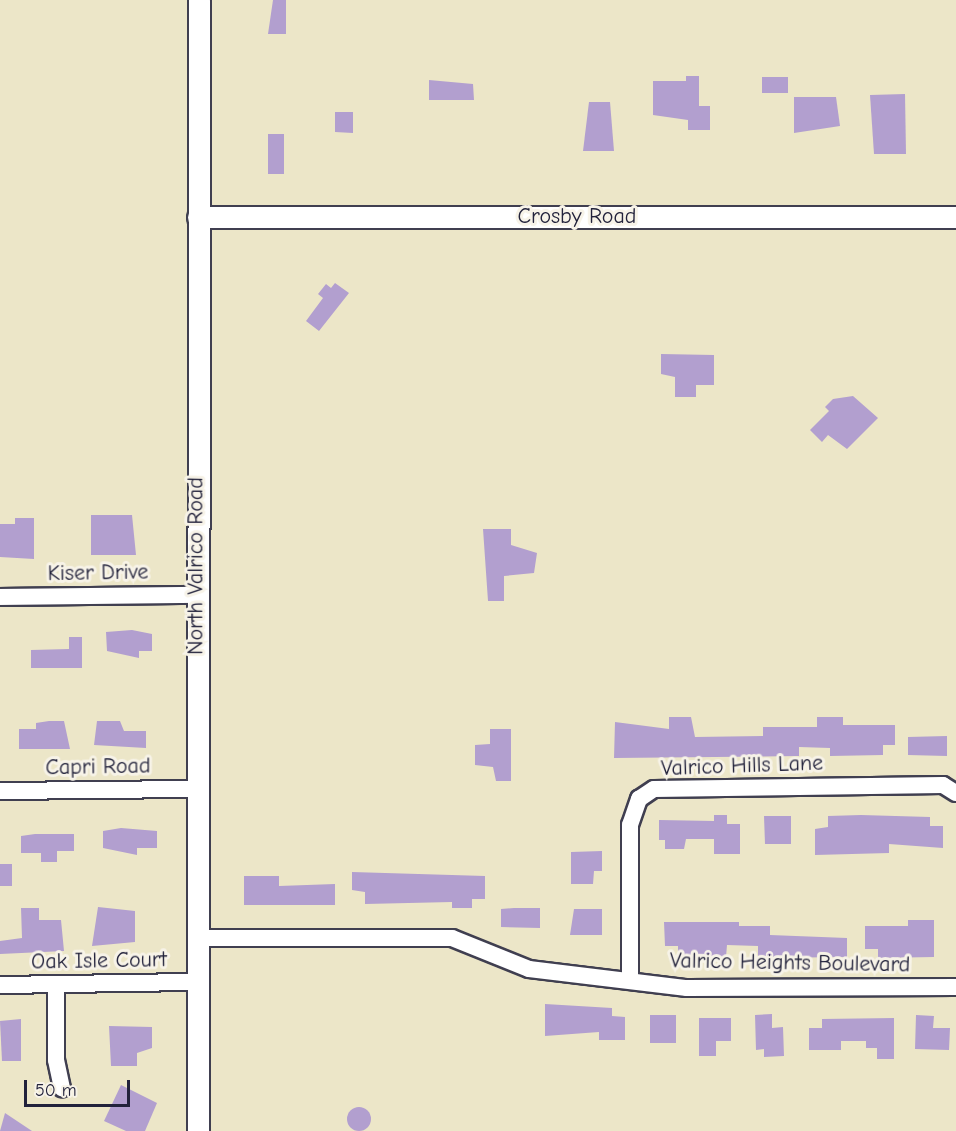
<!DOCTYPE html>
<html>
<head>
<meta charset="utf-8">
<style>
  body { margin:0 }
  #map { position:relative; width:956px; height:1131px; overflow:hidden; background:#ece6c8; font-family:"Comic Neue",sans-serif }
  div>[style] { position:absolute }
  .building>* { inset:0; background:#b29fcf }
  .round { border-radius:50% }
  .roads { filter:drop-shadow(2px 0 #403f50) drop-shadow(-2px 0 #403f50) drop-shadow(0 2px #403f50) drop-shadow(0 -2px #403f50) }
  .minor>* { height:16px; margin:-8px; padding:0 8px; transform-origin:8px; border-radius:8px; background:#fff }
  .tertiary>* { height:21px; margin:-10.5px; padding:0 10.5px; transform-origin:10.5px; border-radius:10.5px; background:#fff }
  span { translate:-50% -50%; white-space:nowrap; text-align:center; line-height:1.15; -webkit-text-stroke:6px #f7f3e8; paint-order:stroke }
  .street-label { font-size:22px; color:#22223b }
  .scale { position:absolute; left:24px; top:1080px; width:106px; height:27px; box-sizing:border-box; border:3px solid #22223b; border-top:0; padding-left:8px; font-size:18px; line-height:21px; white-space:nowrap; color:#22223b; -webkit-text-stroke:4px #f7f3e8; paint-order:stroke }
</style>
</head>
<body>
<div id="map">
  <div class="building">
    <i style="clip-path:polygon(273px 0,286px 0,286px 34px,268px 34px)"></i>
    <i style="clip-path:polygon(686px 76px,699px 76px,699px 106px,710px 106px,710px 130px,688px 130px,688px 120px,653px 115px,653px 81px,686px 81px)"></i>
    <i style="clip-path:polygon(762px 77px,788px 77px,788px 93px,762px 93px)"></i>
    <i style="clip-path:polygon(429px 80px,473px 84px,474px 100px,429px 100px)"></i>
    <i style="clip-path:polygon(905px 94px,906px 154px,874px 154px,870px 95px)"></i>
    <i style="clip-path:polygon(794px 97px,836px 97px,840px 126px,794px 133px)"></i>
    <i style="clip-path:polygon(589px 102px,610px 102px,614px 151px,583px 151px)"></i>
    <i style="clip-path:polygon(335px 112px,353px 112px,353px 133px,335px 132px)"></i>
    <i style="clip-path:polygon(268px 134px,284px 134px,284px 174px,268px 174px)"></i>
    <i style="clip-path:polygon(335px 283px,349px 293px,319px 331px,306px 321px,323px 298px,318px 294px,326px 284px,331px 288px)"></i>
    <i style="clip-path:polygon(661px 354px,714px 355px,714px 385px,696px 385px,696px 397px,675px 397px,675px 377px,661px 374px)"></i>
    <i style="clip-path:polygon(853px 396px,878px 418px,847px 449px,828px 435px,822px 442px,810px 430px,829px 411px,825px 407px,833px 399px)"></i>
    <i style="clip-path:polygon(91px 515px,132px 515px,136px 555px,91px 555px)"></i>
    <i style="clip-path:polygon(15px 518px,34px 518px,34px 559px,0 557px,0 524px,15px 524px)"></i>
    <i style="clip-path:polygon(483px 529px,511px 529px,511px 545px,537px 553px,534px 573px,504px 576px,504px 601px,488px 601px)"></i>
    <i style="clip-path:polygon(132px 630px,152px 634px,152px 651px,139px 651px,139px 658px,107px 651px,106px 632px)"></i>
    <i style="clip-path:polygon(69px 637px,82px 637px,82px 668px,31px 668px,31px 650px,69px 649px)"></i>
    <i style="clip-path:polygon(669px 717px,691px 717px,695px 737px,763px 736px,763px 727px,817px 727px,817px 717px,843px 717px,843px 725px,895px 725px,895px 745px,883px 745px,883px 755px,830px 756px,830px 748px,799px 747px,799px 756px,614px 758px,615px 722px,669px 729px)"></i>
    <i style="clip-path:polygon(49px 721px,64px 721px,70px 749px,19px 749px,19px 729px,36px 729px,36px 723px)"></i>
    <i style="clip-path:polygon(97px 721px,120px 721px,124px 731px,146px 731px,146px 748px,94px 745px)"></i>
    <i style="clip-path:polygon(490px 729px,511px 729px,511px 781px,496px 781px,493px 767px,475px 765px,475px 745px,490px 744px)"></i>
    <i style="clip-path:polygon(947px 736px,947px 756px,908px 755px,908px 737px)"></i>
    <i style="clip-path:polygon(714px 815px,727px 815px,727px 824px,740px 824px,740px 854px,714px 854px,714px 839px,686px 839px,684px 849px,665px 849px,665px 840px,659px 840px,659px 820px,714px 821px)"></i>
    <i style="clip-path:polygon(861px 815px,930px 817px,930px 826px,943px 826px,943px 848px,889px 844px,889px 853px,815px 855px,815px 829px,828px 827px,828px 816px)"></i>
    <i style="clip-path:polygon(764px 816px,791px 816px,791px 844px,765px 844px)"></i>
    <i style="clip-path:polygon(121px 828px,157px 831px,157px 848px,137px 848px,137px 855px,103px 848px,103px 831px)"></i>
    <i style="clip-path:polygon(35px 834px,74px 834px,74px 851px,57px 851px,57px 862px,41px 862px,41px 853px,21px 853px,21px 836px)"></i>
    <i style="clip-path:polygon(602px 851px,602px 871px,594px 871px,593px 884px,571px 884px,571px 852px)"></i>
    <i style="clip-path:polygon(0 864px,12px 864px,12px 886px,0 886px)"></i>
    <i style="clip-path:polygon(352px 872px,485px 876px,485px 899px,472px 899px,472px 908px,452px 908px,452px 902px,365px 904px,365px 892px,352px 890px)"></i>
    <i style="clip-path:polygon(244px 876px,279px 876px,279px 886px,335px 884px,335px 905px,244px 905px)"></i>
    <i style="clip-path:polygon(98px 907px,135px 911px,135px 942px,92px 946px)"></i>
    <i style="clip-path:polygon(21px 908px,39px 908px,39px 920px,61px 920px,64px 951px,0 954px,0 941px,22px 938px)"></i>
    <i style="clip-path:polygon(514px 908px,540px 908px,540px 928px,501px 927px,501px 909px)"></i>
    <i style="clip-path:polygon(574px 909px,602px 909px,602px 935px,570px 935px)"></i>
    <i style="clip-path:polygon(908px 920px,934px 920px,934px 957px,878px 958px,878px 949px,865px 949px,865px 926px,908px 926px)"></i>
    <i style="clip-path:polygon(664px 922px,739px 922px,739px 926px,770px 926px,770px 935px,847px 938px,847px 957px,758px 958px,758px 946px,727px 945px,726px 957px,678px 955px,678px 946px,665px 946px)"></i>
    <i style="clip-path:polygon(545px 1004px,612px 1008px,612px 1016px,625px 1017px,625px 1040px,599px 1040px,599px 1032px,545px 1036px)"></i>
    <i style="clip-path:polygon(772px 1014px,772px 1028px,783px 1027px,784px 1056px,764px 1057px,764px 1049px,756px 1050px,755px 1015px)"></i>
    <i style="clip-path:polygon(650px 1015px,676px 1015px,676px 1043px,650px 1043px)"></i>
    <i style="clip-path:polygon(916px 1015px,934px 1016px,933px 1028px,950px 1028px,949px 1050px,915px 1049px)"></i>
    <i style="clip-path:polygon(699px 1018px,731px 1018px,731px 1041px,716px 1041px,716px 1056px,699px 1056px)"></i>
    <i style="clip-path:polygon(894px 1018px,894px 1059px,877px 1059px,877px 1048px,866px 1048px,866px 1041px,841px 1041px,841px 1050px,809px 1050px,809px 1028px,822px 1028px,822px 1019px)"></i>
    <i style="clip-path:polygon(21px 1019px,21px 1061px,2px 1061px,0 1021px)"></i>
    <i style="clip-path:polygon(109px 1026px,152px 1027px,152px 1048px,137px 1053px,137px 1066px,111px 1066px)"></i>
    <i style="clip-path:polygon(121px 1085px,157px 1103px,145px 1131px,126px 1131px,104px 1121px)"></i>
    <i class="round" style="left:347px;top:1107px;width:24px;height:24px"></i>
    <i style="clip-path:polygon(5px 1113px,32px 1131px,0 1131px)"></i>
  </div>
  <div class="roads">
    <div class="minor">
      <i style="left:0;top:597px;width:196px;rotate:-0.6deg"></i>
      <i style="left:0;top:791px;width:197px;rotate:-0.6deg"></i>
      <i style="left:198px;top:938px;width:254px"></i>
      <i style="left:452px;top:938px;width:83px;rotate:21.9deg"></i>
      <i style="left:529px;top:969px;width:159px;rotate:6.9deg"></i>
      <i style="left:687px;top:988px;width:269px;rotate:-0.2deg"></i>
      <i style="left:630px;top:979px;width:154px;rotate:-90deg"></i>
      <i style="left:630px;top:825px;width:28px;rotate:-71deg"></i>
      <i style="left:639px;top:799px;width:18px;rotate:-34deg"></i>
      <i style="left:654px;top:789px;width:289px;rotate:-0.8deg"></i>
      <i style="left:943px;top:785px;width:15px;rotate:32deg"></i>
      <i style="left:56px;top:984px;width:76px;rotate:90deg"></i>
      <i style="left:56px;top:1060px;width:29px;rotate:78deg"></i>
      <i style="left:0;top:985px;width:198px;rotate:-0.9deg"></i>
    </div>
    <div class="tertiary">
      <i style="left:198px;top:217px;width:758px"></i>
      <i style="left:198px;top:1131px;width:1131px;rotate:-89.95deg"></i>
    </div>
  </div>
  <div class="street-label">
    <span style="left:577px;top:217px">Crosby Road</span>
    <span style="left:196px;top:566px;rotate:-90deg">North Valrico Road</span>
    <span style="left:98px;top:573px;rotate:-1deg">Kiser Drive</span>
    <span style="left:742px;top:766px;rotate:-2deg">Valrico Hills Lane</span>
    <span style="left:98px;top:767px;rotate:-1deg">Capri Road</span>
    <span style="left:99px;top:961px;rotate:-1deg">Oak Isle Court</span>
    <span style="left:790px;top:963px;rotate:1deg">Valrico Heights Boulevard</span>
  </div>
  <div class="scale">50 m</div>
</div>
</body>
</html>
